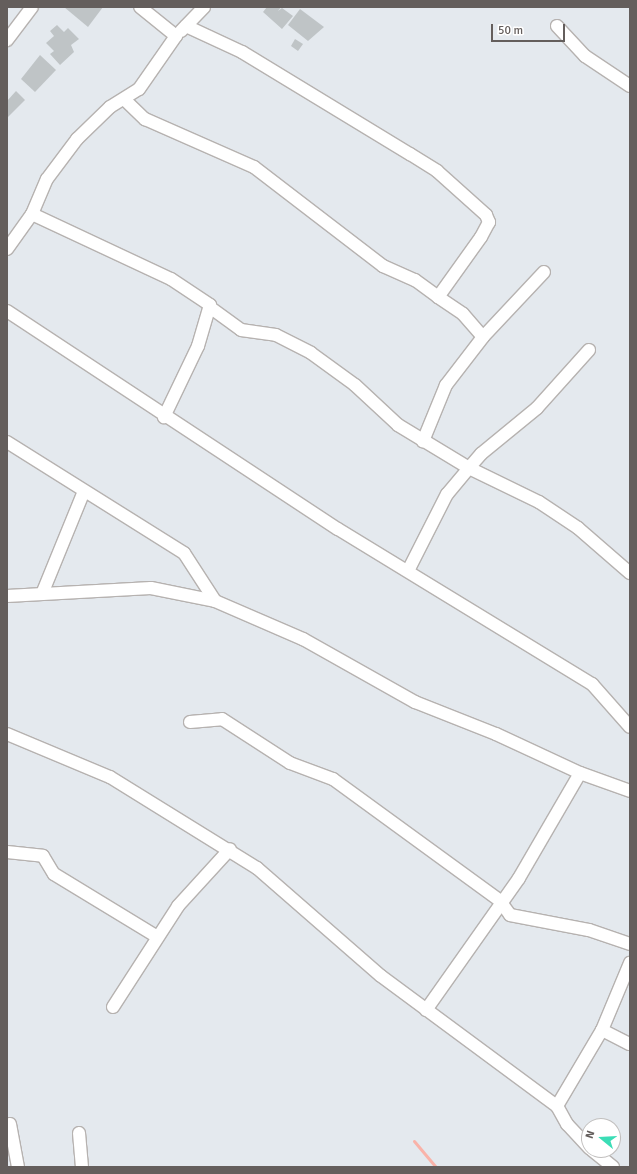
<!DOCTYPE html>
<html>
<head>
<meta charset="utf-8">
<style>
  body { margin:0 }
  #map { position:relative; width:637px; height:1174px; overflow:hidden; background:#e4e9ee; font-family:Signika,sans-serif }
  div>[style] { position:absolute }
  .stream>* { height:3px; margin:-1.5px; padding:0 1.5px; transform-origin:1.5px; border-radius:1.5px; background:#f9b3a9 }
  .building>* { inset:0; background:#bfc4c6 }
  .roads { filter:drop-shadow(1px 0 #b6b2b0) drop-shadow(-1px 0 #b6b2b0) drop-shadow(0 1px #b6b2b0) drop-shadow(0 -1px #b6b2b0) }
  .minor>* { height:12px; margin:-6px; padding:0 6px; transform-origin:6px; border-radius:6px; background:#fff }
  span { translate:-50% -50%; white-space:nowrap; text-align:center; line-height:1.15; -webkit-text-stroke:3px #fff; paint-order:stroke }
  .frame { position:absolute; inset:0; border:8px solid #645e5c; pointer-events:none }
  .north { position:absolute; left:581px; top:1118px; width:40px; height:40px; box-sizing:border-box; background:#fff; border:1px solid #c1bfbe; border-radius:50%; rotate:288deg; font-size:11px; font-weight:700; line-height:16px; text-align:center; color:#645e5c }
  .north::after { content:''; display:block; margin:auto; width:14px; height:18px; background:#3bddb6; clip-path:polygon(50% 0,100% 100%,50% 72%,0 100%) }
  .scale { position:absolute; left:491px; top:24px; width:74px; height:18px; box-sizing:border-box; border:2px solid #645e5c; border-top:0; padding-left:5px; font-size:12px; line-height:14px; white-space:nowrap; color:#645e5c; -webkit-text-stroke:3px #fff; paint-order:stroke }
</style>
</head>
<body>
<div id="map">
  <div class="stream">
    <i style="left:414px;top:1141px;width:34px;rotate:50deg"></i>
  </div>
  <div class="building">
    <i style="clip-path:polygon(64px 7px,103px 7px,88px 27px)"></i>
    <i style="clip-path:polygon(267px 7px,281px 7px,278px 11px,282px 8px,293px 16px,282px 29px,263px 12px)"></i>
    <i style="clip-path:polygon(300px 9px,324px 27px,308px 41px,288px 25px)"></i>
    <i style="clip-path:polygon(57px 25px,64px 32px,68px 28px,79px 39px,71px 45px,74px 52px,60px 65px,50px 54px,54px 51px,46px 43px,54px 36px,50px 31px)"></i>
    <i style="clip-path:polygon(295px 39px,303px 44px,298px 51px,291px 46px)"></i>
    <i style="clip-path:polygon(40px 55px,56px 70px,35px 92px,21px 79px)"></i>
    <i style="clip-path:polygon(16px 91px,25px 100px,7px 118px,7px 101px)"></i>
  </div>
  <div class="roads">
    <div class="minor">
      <i style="left:186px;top:26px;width:62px;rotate:24.9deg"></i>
      <i style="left:242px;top:52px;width:197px;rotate:31.3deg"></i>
      <i style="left:410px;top:154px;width:32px;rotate:32deg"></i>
      <i style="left:437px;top:171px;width:66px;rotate:41.9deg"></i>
      <i style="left:486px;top:215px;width:8px;rotate:67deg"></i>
      <i style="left:489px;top:222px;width:17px;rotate:118deg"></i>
      <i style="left:481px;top:237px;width:74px;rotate:125.6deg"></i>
      <i style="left:438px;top:297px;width:30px;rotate:34deg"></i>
      <i style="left:463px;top:314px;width:30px;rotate:49deg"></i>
      <i style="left:483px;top:337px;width:61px;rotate:127.6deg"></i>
      <i style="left:446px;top:385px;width:61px;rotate:112.3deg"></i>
      <i style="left:557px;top:26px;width:41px;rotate:47deg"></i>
      <i style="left:585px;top:56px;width:54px;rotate:33.7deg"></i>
      <i style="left:181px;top:31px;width:33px;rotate:-46deg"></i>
      <i style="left:7px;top:40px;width:41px;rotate:-52.9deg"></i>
      <i style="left:125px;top:100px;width:28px;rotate:44deg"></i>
      <i style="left:145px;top:119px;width:119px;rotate:23.8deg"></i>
      <i style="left:254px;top:167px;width:163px;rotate:37.5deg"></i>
      <i style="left:383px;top:266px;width:35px;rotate:24deg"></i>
      <i style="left:415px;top:280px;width:29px;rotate:36deg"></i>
      <i style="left:32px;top:214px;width:153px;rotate:25.1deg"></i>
      <i style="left:171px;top:279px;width:47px;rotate:33.7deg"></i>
      <i style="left:210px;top:305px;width:43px;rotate:106.3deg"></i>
      <i style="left:198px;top:346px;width:79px;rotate:115.6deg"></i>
      <i style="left:7px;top:249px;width:43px;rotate:-54.5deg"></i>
      <i style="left:32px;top:214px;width:38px;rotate:-67deg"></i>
      <i style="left:47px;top:179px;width:50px;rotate:-53.1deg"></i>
      <i style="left:77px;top:139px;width:46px;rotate:-44.1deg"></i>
      <i style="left:110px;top:107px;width:34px;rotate:-32deg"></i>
      <i style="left:139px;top:89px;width:65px;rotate:-55.1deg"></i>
      <i style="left:176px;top:36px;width:46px;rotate:-141.1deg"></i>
      <i style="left:211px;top:308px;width:37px;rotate:36deg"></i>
      <i style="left:241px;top:330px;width:35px;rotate:8deg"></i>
      <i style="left:276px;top:335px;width:39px;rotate:27deg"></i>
      <i style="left:311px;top:353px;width:54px;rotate:36deg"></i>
      <i style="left:355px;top:385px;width:59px;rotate:42.9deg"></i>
      <i style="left:398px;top:425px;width:83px;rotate:31.2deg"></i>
      <i style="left:469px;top:468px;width:34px;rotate:130deg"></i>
      <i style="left:447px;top:494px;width:86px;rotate:116.9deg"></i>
      <i style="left:7px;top:311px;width:396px;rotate:33.4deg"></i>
      <i style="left:338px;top:529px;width:298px;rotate:31.4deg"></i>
      <i style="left:592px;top:684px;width:57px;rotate:48.5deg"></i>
      <i style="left:483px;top:337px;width:89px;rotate:-46.8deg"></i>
      <i style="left:589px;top:350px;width:78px;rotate:131.9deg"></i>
      <i style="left:537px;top:408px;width:72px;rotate:140.6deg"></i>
      <i style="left:481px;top:454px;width:18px;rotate:131deg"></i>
      <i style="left:469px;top:468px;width:78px;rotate:25.9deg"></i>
      <i style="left:539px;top:502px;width:47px;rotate:33.7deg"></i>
      <i style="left:578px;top:528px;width:69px;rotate:40.9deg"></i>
      <i style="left:7px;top:442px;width:209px;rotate:32.1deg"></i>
      <i style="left:184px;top:553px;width:57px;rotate:57.1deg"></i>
      <i style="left:42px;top:594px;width:111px;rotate:-67.8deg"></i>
      <i style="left:7px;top:596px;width:144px;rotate:-3.2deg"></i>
      <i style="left:151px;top:588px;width:65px;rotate:11.5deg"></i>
      <i style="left:215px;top:601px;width:96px;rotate:23.4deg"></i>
      <i style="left:303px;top:639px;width:129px;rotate:29.4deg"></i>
      <i style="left:415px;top:702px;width:87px;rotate:21.6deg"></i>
      <i style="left:496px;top:734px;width:93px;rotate:24.9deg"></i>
      <i style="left:580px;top:773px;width:53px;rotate:19.8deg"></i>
      <i style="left:190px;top:722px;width:32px;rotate:-5deg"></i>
      <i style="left:222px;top:719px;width:81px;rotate:32.9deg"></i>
      <i style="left:290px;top:763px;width:46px;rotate:20.4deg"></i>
      <i style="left:333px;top:779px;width:207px;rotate:36.1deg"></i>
      <i style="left:500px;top:901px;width:17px;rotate:54deg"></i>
      <i style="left:510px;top:915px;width:80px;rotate:10.8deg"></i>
      <i style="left:589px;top:930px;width:43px;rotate:18.9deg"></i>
      <i style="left:7px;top:734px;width:112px;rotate:22.7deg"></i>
      <i style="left:110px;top:777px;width:173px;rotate:31.8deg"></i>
      <i style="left:257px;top:868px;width:164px;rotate:41.1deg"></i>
      <i style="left:381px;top:976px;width:219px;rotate:36.5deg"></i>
      <i style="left:557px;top:1106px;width:21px;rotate:61deg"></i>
      <i style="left:567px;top:1124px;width:33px;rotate:47deg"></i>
      <i style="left:7px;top:852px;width:36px;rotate:6deg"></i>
      <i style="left:43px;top:856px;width:21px;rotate:59deg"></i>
      <i style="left:54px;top:874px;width:119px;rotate:31.3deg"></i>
      <i style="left:113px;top:1007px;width:120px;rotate:-57.2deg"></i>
      <i style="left:178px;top:906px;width:77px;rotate:-47.6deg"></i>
      <i style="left:426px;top:1010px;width:161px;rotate:-54.8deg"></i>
      <i style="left:519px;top:878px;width:121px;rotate:-59.8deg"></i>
      <i style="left:602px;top:1030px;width:31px;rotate:27deg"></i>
      <i style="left:557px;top:1106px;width:88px;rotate:-59.4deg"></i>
      <i style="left:602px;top:1030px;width:73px;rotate:-67.3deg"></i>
      <i style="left:10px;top:1124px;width:44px;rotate:79.5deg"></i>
      <i style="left:79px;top:1133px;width:34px;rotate:85deg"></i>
      <i style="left:592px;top:1150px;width:27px;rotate:39deg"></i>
    </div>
  </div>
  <div class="frame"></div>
  <div class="north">N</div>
  <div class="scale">50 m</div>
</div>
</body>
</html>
